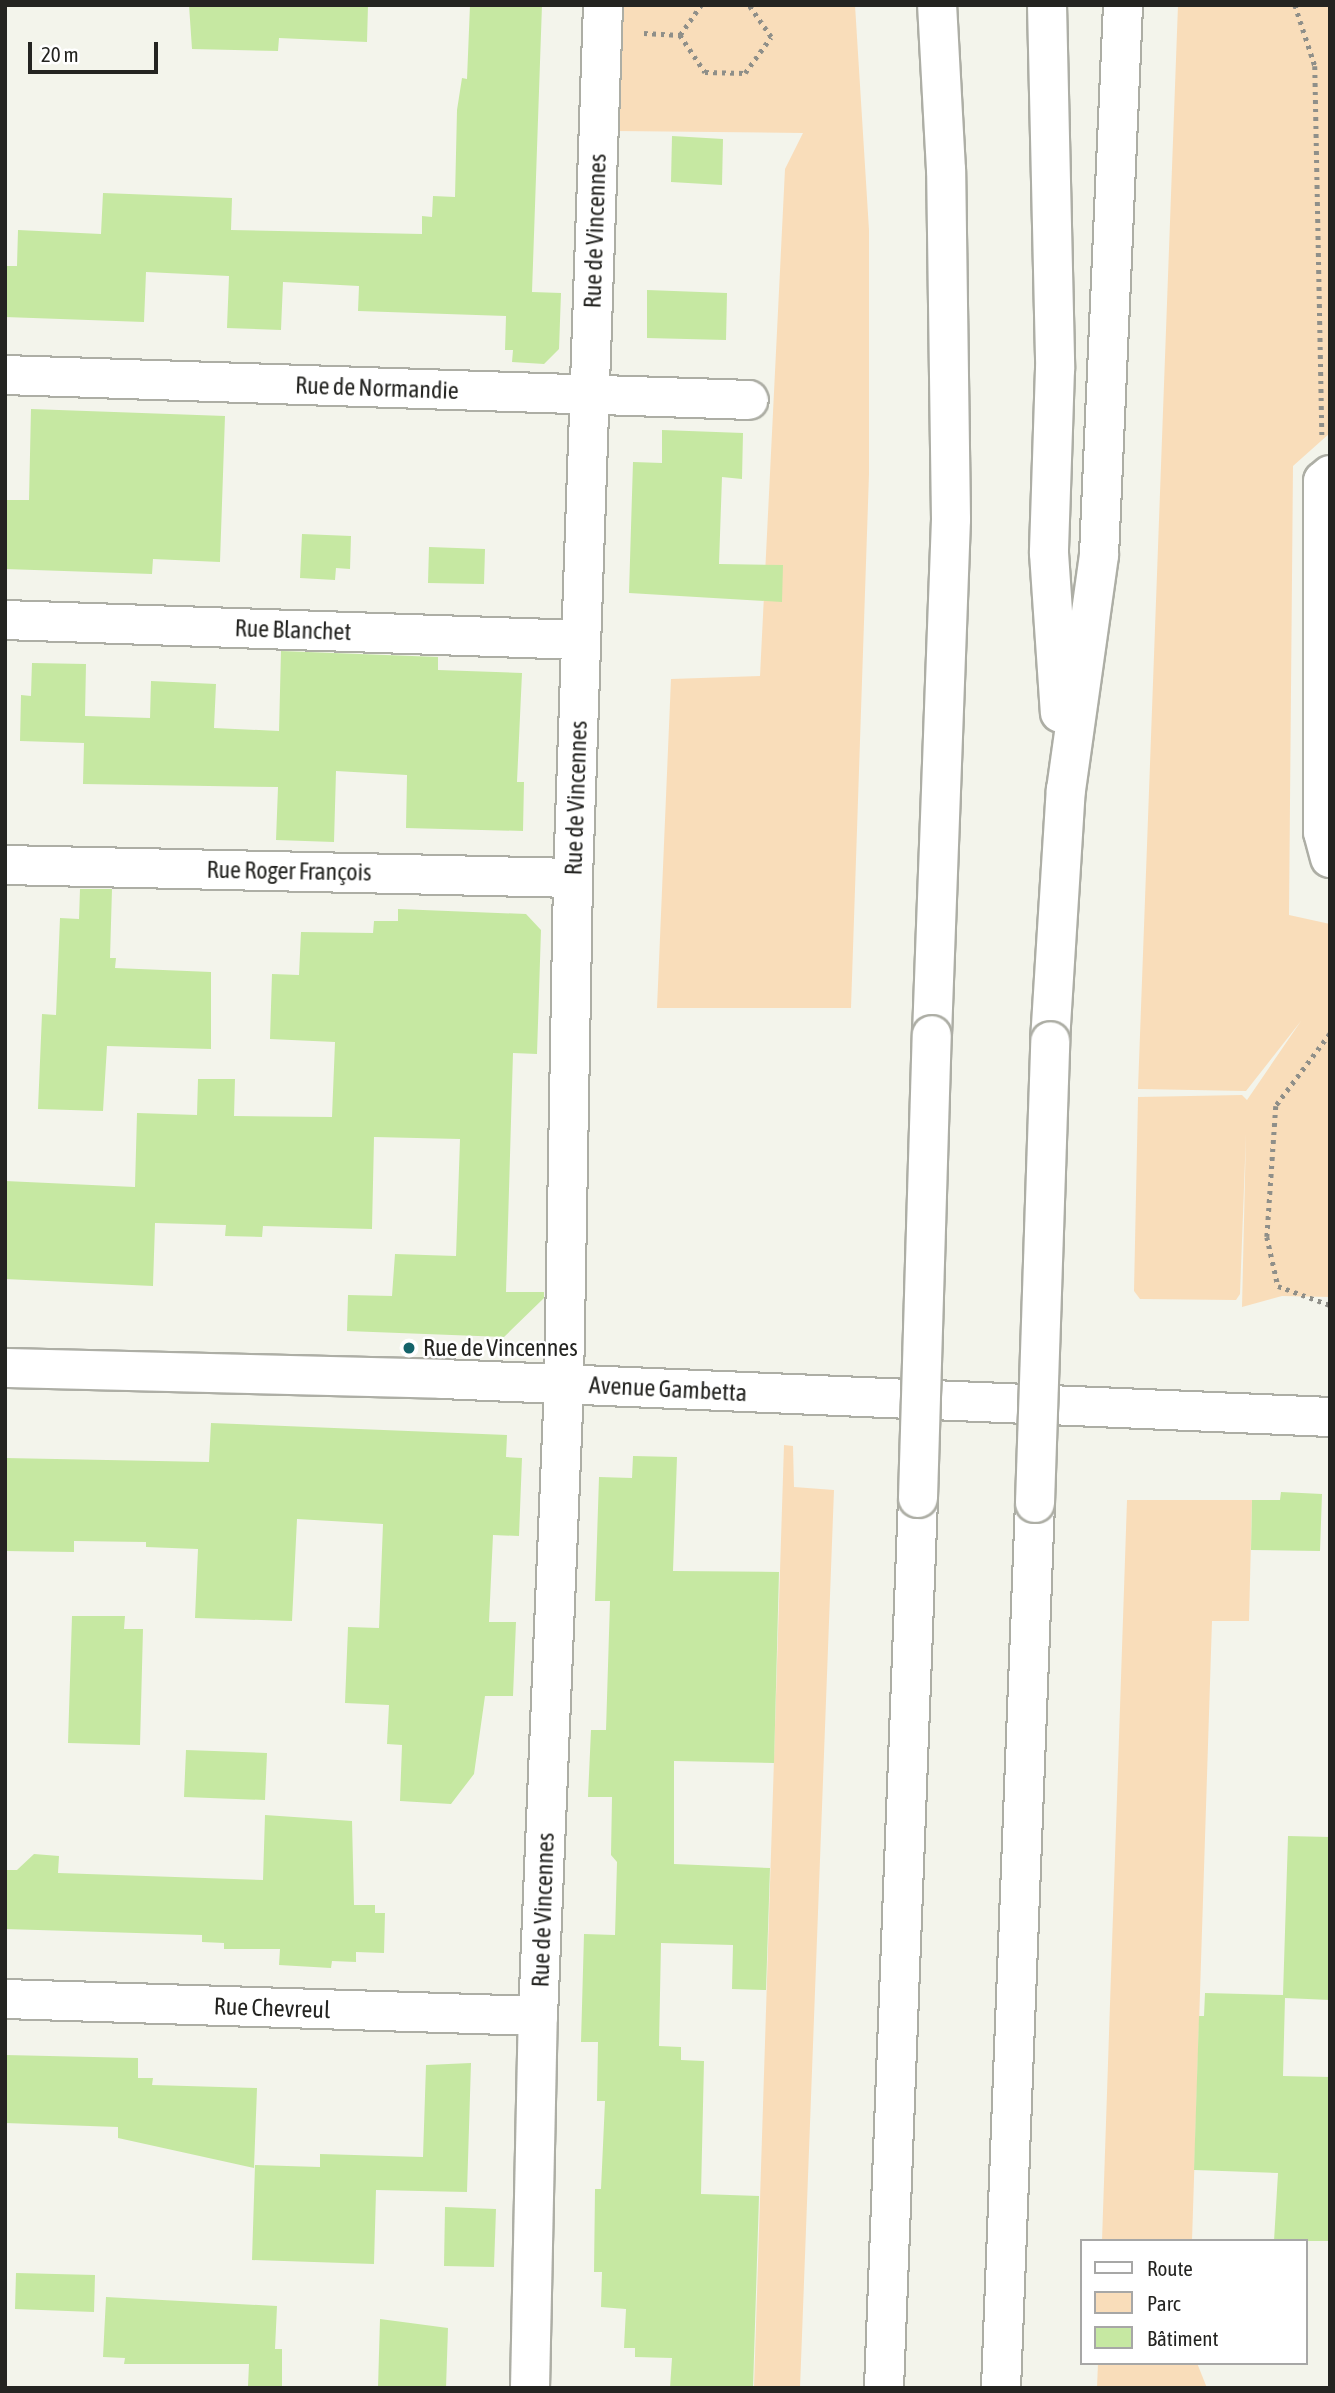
<!DOCTYPE html>
<html>
<head>
<meta charset="utf-8">
<style>
  body { margin:0 }
  #map { position:relative; width:1335px; height:2393px; overflow:hidden; background:#f3f4eb; font-family:"Asap Condensed",sans-serif }
  div>[style] { position:absolute }
  .green>* { inset:0; background:#f9ddba }
  .building>* { inset:0; background:#c6e8a2 }
  .path>* { height:4.5px; margin-top:-2.25px; transform-origin:0; background:repeating-linear-gradient(90deg,#8f8f89 0 3.5px,transparent 0 8.5px) }
  .roads { filter:drop-shadow(2px 0 #adaea5) drop-shadow(-2px 0 #adaea5) drop-shadow(0 2px #adaea5) drop-shadow(0 -2px #adaea5) }
  .minor>* { height:38px; margin:-19px; padding:0 19px; transform-origin:19px; border-radius:19px; background:#fff }
  .highway>* { height:38px; margin:-19px; padding:0 19px; transform-origin:19px; border-radius:19px; background:#fff }
  .bridges { filter:drop-shadow(2px 0 #adaea5) drop-shadow(-2px 0 #adaea5) drop-shadow(0 2px #adaea5) drop-shadow(0 -2px #adaea5) }
  .highway-bridge>* { height:38px; margin:-19px; padding:0 19px; transform-origin:19px; border-radius:19px; background:#fff }
  .dots>* { width:19px; height:19px; translate:-50% -50%; box-sizing:border-box; border:4px solid #fff; border-radius:50% }
  span { translate:-50% -50%; white-space:nowrap; text-align:center; line-height:1.15; -webkit-text-stroke:5px #fff; paint-order:stroke }
  .street-label { font-size:24px; color:#242421 }
  .poi-label { font-size:24px; color:#242421 }
  .left { translate:0 -50%; text-align:left }
  .frame { position:absolute; inset:0; border:7px solid #242421; pointer-events:none }
  .legend { position:absolute; left:1080px; top:2239px; width:228px; height:126px; box-sizing:border-box; background:#fff; border:2px solid #a7a7a6; margin:0; padding:9px 12px; list-style:none; font-size:21px; color:#242421 }
  .legend li { display:flex; align-items:center; gap:14px; height:35px }
  .legend b { width:35px; border:2px solid #a7a7a6 }
  .scale { position:absolute; left:28px; top:42px; width:130px; height:32px; box-sizing:border-box; border:4px solid #242421; border-top:0; padding-left:9px; font-size:21px; line-height:24px; white-space:nowrap; color:#242421; -webkit-text-stroke:5px #fff; paint-order:stroke }
</style>
</head>
<body>
<div id="map">
  <div class="green">
    <i style="clip-path:polygon(624px 5px,855px 5px,869px 230px,869px 474px,851px 1008px,657px 1008px,671px 679px,760px 676px,785px 169px,803px 133px,616px 131px)"></i>
    <i style="clip-path:polygon(1178px 5px,1330px 5px,1330px 433px,1293px 466px,1289px 915px,1330px 924px,1330px 1297px,1282px 1296px,1242px 1307px,1246px 1134px,1240px 1294px,1236px 1300px,1140px 1299px,1134px 1291px,1138px 1097px,1242px 1095px,1247px 1100px,1301px 1021px,1246px 1091px,1138px 1089px)"></i>
    <i style="clip-path:polygon(784px 1445px,793px 1446px,794px 1487px,834px 1490px,800px 2388px,754px 2388px)"></i>
    <i style="clip-path:polygon(1127px 1500px,1252px 1500px,1249px 1621px,1212px 1621px,1192px 2241px,1102px 2241px)"></i>
    <i style="clip-path:polygon(1098px 2363px,1197px 2363px,1207px 2388px,1097px 2388px)"></i>
  </div>
  <div class="building">
    <i style="clip-path:polygon(189px 5px,368px 5px,367px 42px,279px 38px,278px 51px,192px 49px)"></i>
    <i style="clip-path:polygon(470px 5px,542px 5px,532px 292px,561px 293px,559px 349px,544px 364px,512px 362px,513px 350px,505px 350px,506px 316px,358px 311px,359px 286px,283px 282px,281px 330px,227px 328px,229px 276px,146px 272px,144px 322px,5px 317px,5px 266px,17px 266px,18px 230px,101px 234px,103px 193px,232px 198px,231px 230px,422px 234px,422px 216px,432px 217px,433px 196px,455px 197px,457px 110px,462px 78px,467px 79px)"></i>
    <i style="clip-path:polygon(672px 136px,723px 139px,722px 185px,671px 182px)"></i>
    <i style="clip-path:polygon(647px 290px,727px 293px,726px 340px,647px 338px)"></i>
    <i style="clip-path:polygon(31px 409px,225px 416px,220px 562px,153px 559px,152px 574px,5px 569px,5px 500px,29px 500px)"></i>
    <i style="clip-path:polygon(662px 430px,743px 433px,742px 479px,722px 477px,719px 564px,783px 565px,782px 602px,629px 593px,633px 462px,662px 463px)"></i>
    <i style="clip-path:polygon(302px 534px,351px 536px,350px 569px,336px 568px,335px 580px,300px 578px)"></i>
    <i style="clip-path:polygon(429px 547px,485px 549px,484px 584px,428px 583px)"></i>
    <i style="clip-path:polygon(281px 651px,438px 657px,438px 670px,522px 673px,517px 782px,524px 782px,523px 831px,406px 828px,407px 775px,336px 771px,334px 842px,276px 840px,278px 787px,83px 784px,84px 743px,20px 741px,21px 695px,31px 696px,32px 663px,86px 664px,85px 716px,150px 718px,151px 681px,216px 684px,214px 728px,279px 731px)"></i>
    <i style="clip-path:polygon(80px 889px,112px 889px,110px 958px,116px 958px,115px 968px,211px 972px,211px 1049px,107px 1046px,103px 1111px,38px 1109px,42px 1014px,56px 1015px,60px 918px,79px 919px)"></i>
    <i style="clip-path:polygon(398px 909px,526px 914px,541px 930px,537px 1054px,513px 1053px,506px 1292px,544px 1292px,544px 1298px,504px 1337px,347px 1331px,348px 1295px,392px 1296px,395px 1254px,456px 1256px,460px 1139px,374px 1137px,372px 1229px,263px 1226px,262px 1237px,225px 1236px,226px 1225px,155px 1223px,153px 1286px,5px 1279px,5px 1181px,135px 1187px,137px 1113px,197px 1115px,198px 1079px,235px 1079px,234px 1116px,332px 1117px,335px 1042px,270px 1039px,272px 974px,299px 975px,301px 932px,373px 933px,374px 921px,398px 921px)"></i>
    <i style="clip-path:polygon(211px 1423px,507px 1435px,506px 1457px,522px 1458px,519px 1536px,493px 1535px,489px 1622px,516px 1622px,513px 1696px,485px 1696px,474px 1774px,451px 1804px,400px 1801px,402px 1745px,387px 1744px,389px 1705px,345px 1703px,348px 1627px,379px 1628px,383px 1524px,297px 1519px,292px 1621px,195px 1618px,198px 1549px,146px 1547px,146px 1542px,74px 1541px,74px 1552px,5px 1551px,5px 1458px,209px 1462px)"></i>
    <i style="clip-path:polygon(633px 1456px,677px 1457px,673px 1571px,779px 1572px,774px 1763px,674px 1761px,674px 1864px,770px 1868px,766px 1990px,732px 1989px,733px 1945px,661px 1943px,659px 2046px,681px 2047px,681px 2060px,704px 2061px,701px 2194px,759px 2196px,753px 2388px,670px 2388px,672px 2358px,635px 2357px,635px 2348px,624px 2348px,626px 2309px,601px 2307px,602px 2272px,594px 2272px,595px 2189px,601px 2189px,605px 2101px,597px 2101px,598px 2042px,581px 2042px,584px 1934px,615px 1935px,617px 1862px,611px 1855px,612px 1797px,588px 1797px,591px 1730px,606px 1730px,610px 1601px,595px 1601px,599px 1477px,632px 1478px)"></i>
    <i style="clip-path:polygon(1281px 1492px,1322px 1494px,1320px 1551px,1251px 1550px,1252px 1500px,1280px 1500px)"></i>
    <i style="clip-path:polygon(72px 1616px,125px 1616px,124px 1629px,143px 1629px,140px 1745px,68px 1743px)"></i>
    <i style="clip-path:polygon(186px 1750px,267px 1753px,265px 1800px,184px 1797px)"></i>
    <i style="clip-path:polygon(265px 1815px,352px 1821px,354px 1905px,375px 1905px,375px 1913px,385px 1913px,384px 1953px,356px 1952px,356px 1962px,332px 1961px,331px 1968px,279px 1965px,280px 1949px,224px 1949px,224px 1943px,202px 1942px,202px 1935px,5px 1929px,5px 1870px,17px 1870px,34px 1854px,59px 1856px,58px 1873px,263px 1880px)"></i>
    <i style="clip-path:polygon(1288px 1836px,1330px 1837px,1330px 2000px,1285px 1998px,1283px 2076px,1330px 2077px,1330px 2241px,1274px 2241px,1278px 2173px,1194px 2170px,1199px 2016px,1204px 2016px,1205px 1993px,1283px 1995px)"></i>
    <i style="clip-path:polygon(5px 2055px,138px 2058px,138px 2078px,153px 2078px,152px 2085px,257px 2088px,254px 2168px,118px 2138px,118px 2127px,5px 2123px)"></i>
    <i style="clip-path:polygon(471px 2063px,467px 2192px,376px 2190px,374px 2264px,252px 2260px,255px 2165px,320px 2167px,320px 2154px,423px 2157px,426px 2065px)"></i>
    <i style="clip-path:polygon(445px 2207px,496px 2209px,494px 2267px,444px 2266px)"></i>
    <i style="clip-path:polygon(16px 2273px,95px 2275px,94px 2312px,15px 2309px)"></i>
    <i style="clip-path:polygon(106px 2297px,277px 2306px,275px 2349px,282px 2349px,282px 2386px,248px 2386px,249px 2364px,124px 2364px,125px 2358px,103px 2357px)"></i>
    <i style="clip-path:polygon(380px 2319px,448px 2328px,446px 2388px,378px 2388px)"></i>
  </div>
  <div class="path">
    <i style="left:1295px;top:5px;width:64px;rotate:71.8deg"></i>
    <i style="left:1315px;top:66px;width:369px;rotate:88.9deg"></i>
    <i style="left:644px;top:33px;width:36px;rotate:3deg"></i>
    <i style="left:680px;top:35px;width:37px;rotate:-55deg"></i>
    <i style="left:680px;top:35px;width:45px;rotate:56deg"></i>
    <i style="left:705px;top:72px;width:40px;rotate:1.4deg"></i>
    <i style="left:745px;top:73px;width:44px;rotate:-54.2deg"></i>
    <i style="left:771px;top:37px;width:39px;rotate:-125deg"></i>
    <i style="left:1330px;top:1034px;width:90px;rotate:126.9deg"></i>
    <i style="left:1276px;top:1106px;width:131px;rotate:93.9deg"></i>
    <i style="left:1267px;top:1237px;width:50px;rotate:77.3deg"></i>
    <i style="left:1278px;top:1286px;width:55px;rotate:20.1deg"></i>
  </div>
  <div class="roads">
    <div class="minor">
      <i style="left:5px;top:375px;width:744px;rotate:1.92deg"></i>
      <i style="left:1330px;top:475px;width:9px;rotate:139deg"></i>
      <i style="left:1323px;top:481px;width:351px;rotate:90deg"></i>
      <i style="left:1323px;top:832px;width:27px;rotate:75deg"></i>
      <i style="left:5px;top:620px;width:576px;rotate:1.99deg"></i>
      <i style="left:5px;top:865px;width:568px;rotate:1.31deg"></i>
      <i style="left:5px;top:1368px;width:437px;rotate:1.4deg"></i>
      <i style="left:442px;top:1379px;width:889px;rotate:2.45deg"></i>
      <i style="left:5px;top:1999px;width:533px;rotate:1.83deg"></i>
      <i style="left:530px;top:2388px;width:372px;rotate:-88.8deg"></i>
      <i style="left:538px;top:2016px;width:633px;rotate:-87.64deg"></i>
      <i style="left:564px;top:1384px;width:506px;rotate:-88.98deg"></i>
      <i style="left:573px;top:878px;width:874px;rotate:-88.03deg"></i>
    </div>
    <div class="highway">
      <i style="left:1047px;top:5px;width:364px;rotate:88.7deg"></i>
      <i style="left:1055px;top:369px;width:184px;rotate:91.9deg"></i>
      <i style="left:1049px;top:553px;width:160px;rotate:86.1deg"></i>
      <i style="left:932px;top:1035px;width:516px;rotate:-87.89deg"></i>
      <i style="left:951px;top:519px;width:349px;rotate:-90.8deg"></i>
      <i style="left:946px;top:170px;width:165px;rotate:-93.1deg"></i>
      <i style="left:1050px;top:1041px;width:252px;rotate:-86.4deg"></i>
      <i style="left:1066px;top:790px;width:237px;rotate:-82deg"></i>
      <i style="left:1099px;top:555px;width:551px;rotate:-87.5deg"></i>
      <i style="left:884px;top:2388px;width:891px;rotate:-87.81deg"></i>
      <i style="left:1001px;top:2388px;width:886px;rotate:-87.8deg"></i>
    </div>
  </div>
  <div class="bridges">
    <div class="highway-bridge">
      <i style="left:918px;top:1498px;width:463px;rotate:-88.3deg"></i>
      <i style="left:1035px;top:1503px;width:462px;rotate:-88.1deg"></i>
    </div>
  </div>
  <div class="dots">
    <i style="left:409px;top:1348px;background:#14636a"></i>
  </div>
  <div class="street-label">
    <span style="left:595px;top:231px;rotate:-88deg">Rue de Vincennes</span>
    <span style="left:377px;top:388px;rotate:2deg">Rue de Normandie</span>
    <span style="left:293px;top:630px;rotate:2deg">Rue Blanchet</span>
    <span style="left:576px;top:798px;rotate:-88deg">Rue de Vincennes</span>
    <span style="left:289px;top:871px;rotate:1deg">Rue Roger François</span>
    <span style="left:668px;top:1389px;rotate:3deg">Avenue Gambetta</span>
    <span style="left:543px;top:1910px;rotate:-88deg">Rue de Vincennes</span>
    <span style="left:272px;top:2008px;rotate:2deg">Rue Chevreul</span>
  </div>
  <div class="poi-label">
    <span class="left" style="left:423px;top:1348px">Rue de Vincennes</span>
  </div>
  <div class="frame"></div>
  <ul class="legend">
  <li><b style="height:9px;background:#fff"></b>Route</li>
  <li><b style="height:19px;background:#f9ddba"></b>Parc</li>
  <li><b style="height:19px;background:#c6e8a2"></b>Bâtiment</li>
  </ul>
  <div class="scale">20 m</div>
</div>
</body>
</html>
